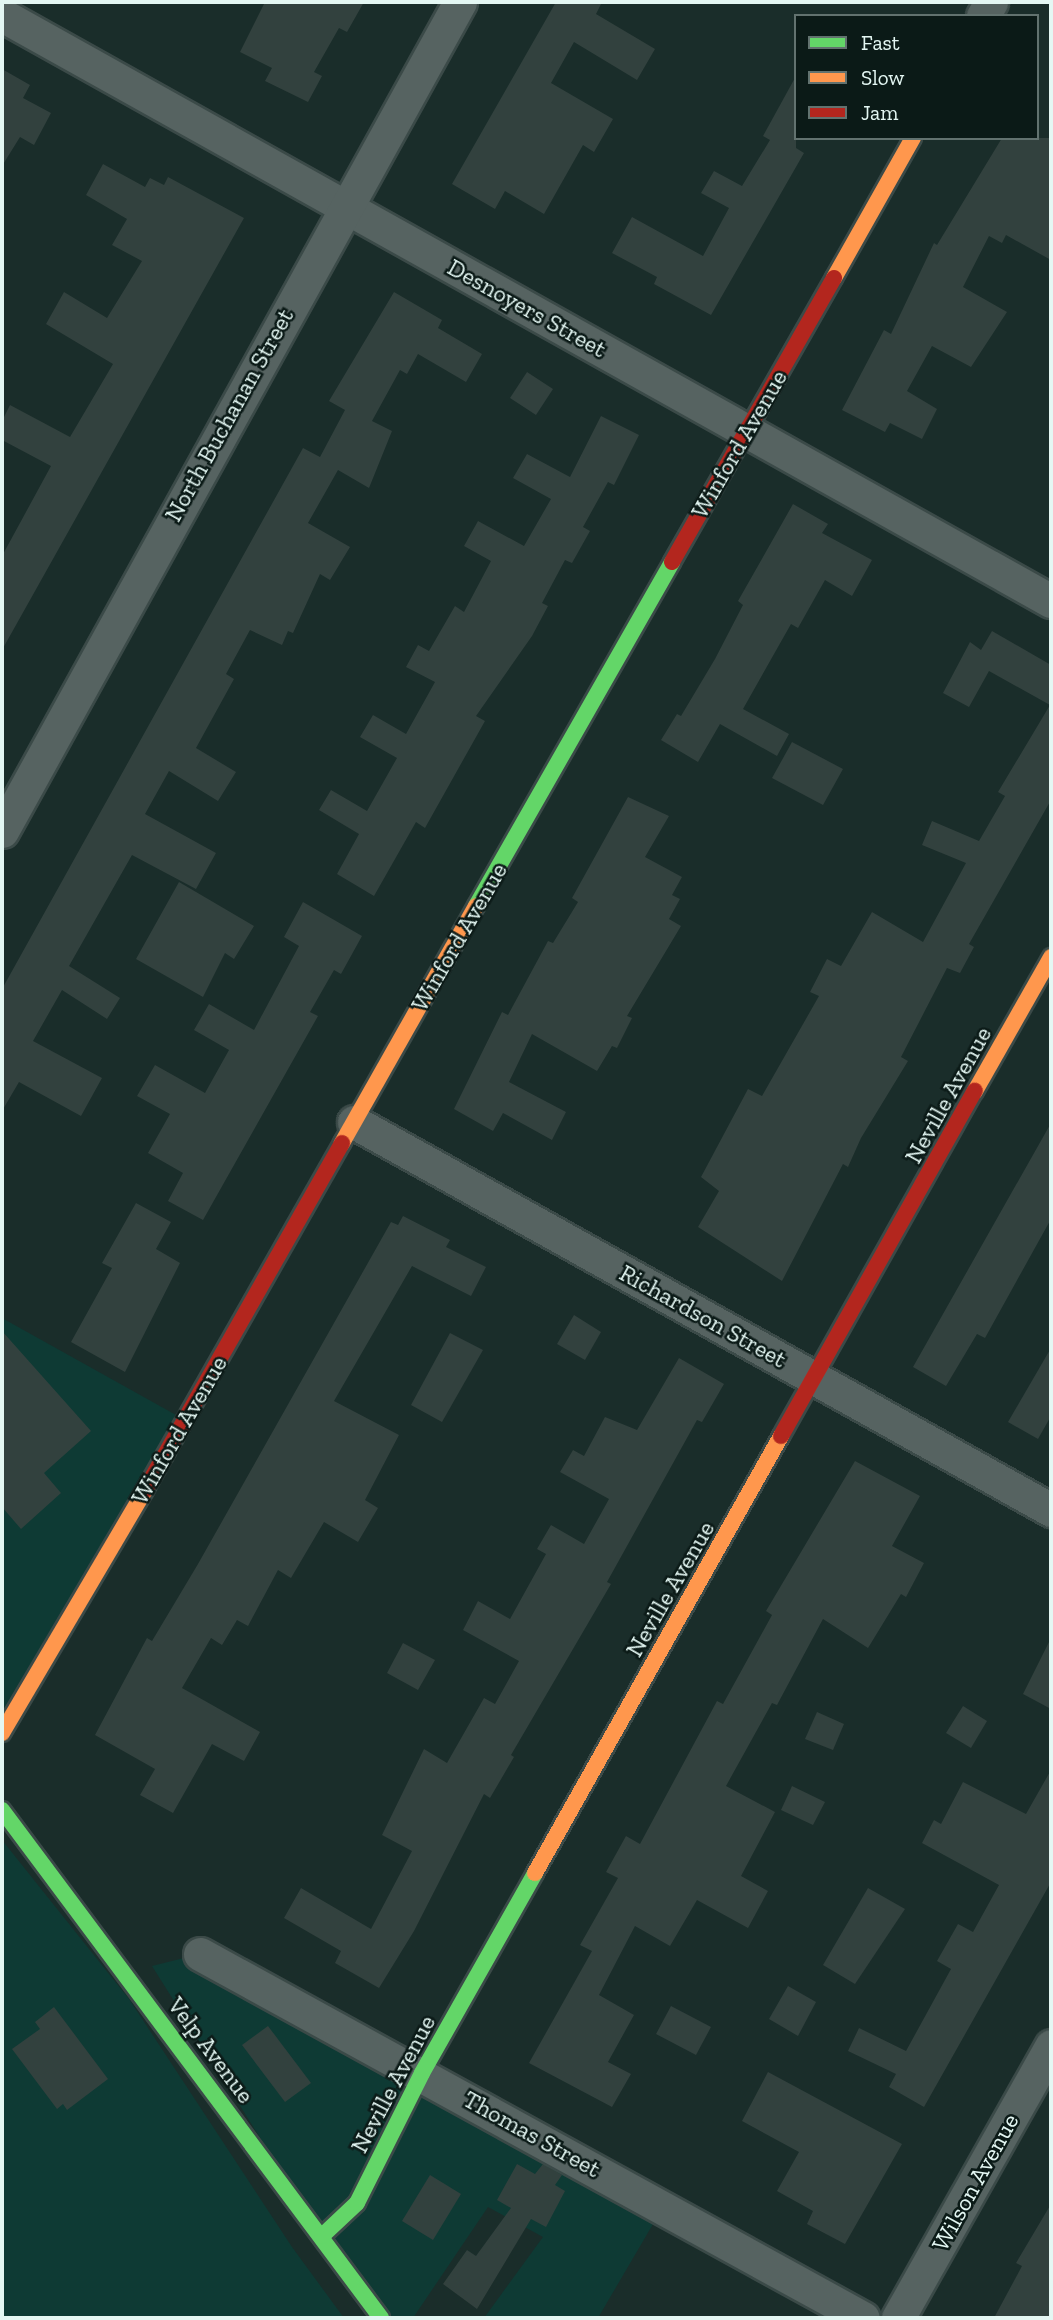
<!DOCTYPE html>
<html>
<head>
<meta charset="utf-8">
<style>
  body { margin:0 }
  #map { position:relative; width:1053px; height:2320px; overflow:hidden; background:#1a2d2a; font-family:"Zilla Slab",serif }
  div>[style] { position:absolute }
  .built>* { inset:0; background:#0e3a34 }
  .building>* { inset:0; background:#32413e }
  .roads { filter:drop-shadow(2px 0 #3b4a48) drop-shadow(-2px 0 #3b4a48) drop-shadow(0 2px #3b4a48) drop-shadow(0 -2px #3b4a48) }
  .street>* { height:33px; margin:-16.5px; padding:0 16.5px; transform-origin:16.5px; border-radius:16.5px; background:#566361 }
  .fast>* { height:16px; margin:-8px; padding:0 8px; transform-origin:8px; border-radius:8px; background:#63d668 }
  .slow>* { height:16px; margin:-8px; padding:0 8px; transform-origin:8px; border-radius:8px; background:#ff974d }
  .jam>* { height:16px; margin:-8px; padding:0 8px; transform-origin:8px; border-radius:8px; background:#b3261e }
  span { translate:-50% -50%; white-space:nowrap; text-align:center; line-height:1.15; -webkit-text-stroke:5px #0b1a17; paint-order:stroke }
  .street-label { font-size:24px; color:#e4f7f3 }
  .frame { position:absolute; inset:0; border:4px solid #e4f7f3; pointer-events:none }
  .legend { position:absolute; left:794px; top:14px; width:245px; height:126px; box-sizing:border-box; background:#0b1a17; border:2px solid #62726f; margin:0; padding:9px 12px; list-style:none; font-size:21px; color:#e4f7f3 }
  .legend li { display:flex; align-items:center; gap:14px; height:35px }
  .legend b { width:35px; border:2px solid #62726f }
</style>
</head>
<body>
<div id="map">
  <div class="built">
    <i style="clip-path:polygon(2px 1318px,185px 1420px,2px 1733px)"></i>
    <i style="clip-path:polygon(2px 1840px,129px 1999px,292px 2247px,344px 2318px,2px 2318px)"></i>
    <i style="clip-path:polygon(200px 1954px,663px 2207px,598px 2318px,484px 2318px,543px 2237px,488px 2207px,413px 2318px,381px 2318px,322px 2236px,152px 1966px)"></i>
  </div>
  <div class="building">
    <i style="clip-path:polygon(265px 2px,364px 2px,347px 32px,339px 28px,314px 72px,322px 76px,308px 102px,265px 81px,272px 68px,240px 52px)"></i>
    <i style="clip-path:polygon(556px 2px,602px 2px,596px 14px,655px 49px,637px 80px,574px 42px,551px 83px,613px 119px,594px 152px,583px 145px,544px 214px,505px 191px,495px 209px,452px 184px)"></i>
    <i style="clip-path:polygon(2px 69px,30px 85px,23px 98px,51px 113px,34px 145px,20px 137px,2px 166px)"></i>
    <i style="clip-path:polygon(796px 76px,796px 148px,804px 153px,711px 315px,654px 284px,657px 277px,612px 253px,632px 217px,703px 256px,729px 208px,701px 193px,714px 171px,742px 186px,770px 140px,763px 136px)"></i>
    <i style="clip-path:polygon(1002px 138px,1051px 138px,1051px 260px,1006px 235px,1002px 243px,989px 236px,963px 287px,1007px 312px,971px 367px,932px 346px,907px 391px,937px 409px,922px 439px,890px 423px,885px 432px,842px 410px,884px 330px,891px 334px,934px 243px,937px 245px)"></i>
    <i style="clip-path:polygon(103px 164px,145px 187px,150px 178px,164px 185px,168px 177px,244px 218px,2px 650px,2px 556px,51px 466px,2px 440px,2px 421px,10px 405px,70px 437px,113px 364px,46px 324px,64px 292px,107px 318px,142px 261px,112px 245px,127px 219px,86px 195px)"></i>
    <i style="clip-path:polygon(394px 292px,442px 320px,438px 328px,482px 354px,466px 382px,418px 354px,407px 374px,400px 370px,372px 421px,392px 431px,369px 488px,338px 470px,308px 523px,350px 547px,330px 580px,320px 574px,293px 633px,288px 631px,282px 645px,250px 630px,226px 674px,234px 679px,196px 748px,236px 772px,218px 801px,169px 771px,145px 814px,216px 853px,196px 889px,132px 855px,69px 966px,120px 998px,107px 1019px,62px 990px,33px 1041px,102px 1078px,81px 1116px,19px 1082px,2px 1111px,2px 989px,303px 448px,320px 457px,345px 410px,329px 401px)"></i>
    <i style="clip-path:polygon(527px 372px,553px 389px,536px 415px,510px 398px)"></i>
    <i style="clip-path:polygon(601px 416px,639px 435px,614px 485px,608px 482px,583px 527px,590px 531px,572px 563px,565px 560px,542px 603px,548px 606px,532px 636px,476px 716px,485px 721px,425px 828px,416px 822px,374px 896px,337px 874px,359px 834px,319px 810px,331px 790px,367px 811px,397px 758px,360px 737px,373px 715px,406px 734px,435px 682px,406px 667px,418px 645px,429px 651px,455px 606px,464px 612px,491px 561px,464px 546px,478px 521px,524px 546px,551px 499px,513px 478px,527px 454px,570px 477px)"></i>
    <i style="clip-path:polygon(793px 504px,828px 524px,822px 533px,872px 560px,852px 596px,825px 580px,798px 628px,791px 624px,743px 709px,789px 734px,777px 756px,720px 724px,698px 762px,661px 740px,677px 714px,681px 716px,715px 659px,743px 605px,738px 601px)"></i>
    <i style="clip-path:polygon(992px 631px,1051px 665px,1051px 800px,969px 944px,974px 947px,960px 973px,947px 968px,901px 1057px,908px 1061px,861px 1138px,848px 1167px,843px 1164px,782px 1281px,698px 1227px,719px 1191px,701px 1177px,748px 1089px,762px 1096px,819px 996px,810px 992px,827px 959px,841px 966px,872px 912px,923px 942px,966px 863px,922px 845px,932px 821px,979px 841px,1005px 796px,998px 792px,1050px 705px,989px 671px,969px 707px,943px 693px,970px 642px,981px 650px)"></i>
    <i style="clip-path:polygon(792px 742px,843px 769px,823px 805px,772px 778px)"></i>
    <i style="clip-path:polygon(628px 797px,669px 816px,645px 857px,682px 877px,672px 895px,680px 899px,669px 919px,681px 926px,627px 1016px,632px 1018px,617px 1048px,612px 1046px,597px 1071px,532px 1034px,509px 1082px,566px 1112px,552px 1140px,503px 1113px,493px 1131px,454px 1109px,502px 1012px,508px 1015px,548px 941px,553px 943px,578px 902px,572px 898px)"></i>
    <i style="clip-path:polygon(179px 882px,254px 926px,234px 959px,225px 953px,203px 997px,136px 959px)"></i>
    <i style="clip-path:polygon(303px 902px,362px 936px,341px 974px,334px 970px,310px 1012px,318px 1016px,203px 1220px,168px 1201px,183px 1173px,148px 1153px,170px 1114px,137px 1096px,155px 1065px,205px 1093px,229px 1050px,194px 1030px,209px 1004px,254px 1030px,299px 946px,284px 937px)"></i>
    <i style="clip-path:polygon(1051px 1123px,1051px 1219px,985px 1338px,977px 1334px,946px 1386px,913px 1367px)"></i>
    <i style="clip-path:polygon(136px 1203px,171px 1222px,156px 1249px,180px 1263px,125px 1372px,71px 1342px,112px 1268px,102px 1263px)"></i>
    <i style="clip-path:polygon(403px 1216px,450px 1240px,446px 1247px,486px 1267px,471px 1296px,412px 1266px,334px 1401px,399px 1435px,365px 1500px,378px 1508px,358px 1542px,324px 1522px,291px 1578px,278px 1570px,248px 1626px,237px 1620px,222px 1645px,211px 1638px,182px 1688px,260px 1732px,244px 1761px,212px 1744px,173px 1813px,140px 1795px,155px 1769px,95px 1735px,147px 1638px,152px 1641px,198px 1564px,391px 1222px,398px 1225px)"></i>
    <i style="clip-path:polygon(574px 1315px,601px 1332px,585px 1360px,557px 1344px)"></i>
    <i style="clip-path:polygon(2px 1331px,91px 1431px,44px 1473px,61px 1493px,21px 1529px,2px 1507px)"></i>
    <i style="clip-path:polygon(450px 1333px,483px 1350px,442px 1422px,411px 1405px)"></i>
    <i style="clip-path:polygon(1051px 1348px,1051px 1416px,1038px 1439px,1008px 1422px)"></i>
    <i style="clip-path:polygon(679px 1358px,724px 1384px,702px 1422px,697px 1420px,607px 1582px,611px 1584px,511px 1755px,514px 1757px,490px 1798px,484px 1794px,414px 1931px,379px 1988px,335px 1963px,341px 1951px,284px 1918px,301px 1888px,371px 1929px,412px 1851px,382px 1835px,424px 1749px,447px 1763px,484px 1698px,495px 1704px,519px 1661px,463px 1630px,478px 1601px,510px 1619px,546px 1554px,537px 1549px,551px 1525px,584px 1544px,609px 1499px,560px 1472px,573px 1450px,584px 1456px,605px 1417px,637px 1430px)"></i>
    <i style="clip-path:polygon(855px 1461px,920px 1496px,892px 1546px,924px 1563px,906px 1597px,901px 1594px,868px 1648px,823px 1619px,777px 1705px,772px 1703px,726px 1786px,775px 1812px,741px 1876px,768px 1891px,748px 1928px,697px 1900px,670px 1946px,635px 1926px,599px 1995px,634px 2015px,608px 2062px,631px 2074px,612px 2107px,529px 2063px,592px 1951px,580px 1945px,618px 1878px,606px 1872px,626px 1836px,640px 1844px,717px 1701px,723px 1704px,772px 1615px,766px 1611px)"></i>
    <i style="clip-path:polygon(1051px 1638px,1051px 1709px,1023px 1694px)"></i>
    <i style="clip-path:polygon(403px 1643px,435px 1660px,418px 1690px,387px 1673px)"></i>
    <i style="clip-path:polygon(963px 1706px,987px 1721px,971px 1748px,946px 1733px)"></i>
    <i style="clip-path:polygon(817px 1712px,844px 1724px,833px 1750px,805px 1739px)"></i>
    <i style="clip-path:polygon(1051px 1770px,1051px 1882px,924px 2107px,889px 2087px,896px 2074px,848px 2051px,859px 2028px,906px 2051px,951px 1969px,937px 1961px,958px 1924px,973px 1932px,999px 1885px,922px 1843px,934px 1820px,941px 1824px,963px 1782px,1026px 1814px)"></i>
    <i style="clip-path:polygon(792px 1786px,825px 1802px,813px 1825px,781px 1810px)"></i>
    <i style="clip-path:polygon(868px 1888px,905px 1909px,855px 1984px,823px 1965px)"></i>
    <i style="clip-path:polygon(788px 1986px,816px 2002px,798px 2036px,769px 2019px)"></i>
    <i style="clip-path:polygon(671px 2006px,711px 2027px,696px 2055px,656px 2034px)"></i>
    <i style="clip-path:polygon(54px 2007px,108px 2079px,67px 2110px,63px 2104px,57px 2109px,12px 2049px,40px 2029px,35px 2022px)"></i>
    <i style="clip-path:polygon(268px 2026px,311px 2083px,285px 2102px,242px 2045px)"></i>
    <i style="clip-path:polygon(768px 2072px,902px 2144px,845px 2244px,807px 2224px,813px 2211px,777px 2191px,799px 2152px,742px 2121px)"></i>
    <i style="clip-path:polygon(517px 2164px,535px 2174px,543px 2164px,562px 2175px,555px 2185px,565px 2191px,546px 2227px,531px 2219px,477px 2309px,443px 2284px,467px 2250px,476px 2256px,511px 2208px,497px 2200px)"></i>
    <i style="clip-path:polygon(430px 2175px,461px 2194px,433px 2240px,402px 2221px)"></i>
    <i style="clip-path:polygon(1051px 2204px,1051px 2318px,994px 2318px,1022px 2266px,1016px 2263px)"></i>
  </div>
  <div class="roads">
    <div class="street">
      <i style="left:2px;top:15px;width:1202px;rotate:29.19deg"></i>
      <i style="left:983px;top:16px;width:16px;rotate:-60deg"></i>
      <i style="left:2px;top:831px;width:947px;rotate:-61.08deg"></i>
      <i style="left:354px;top:1122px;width:798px;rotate:29.1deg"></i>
      <i style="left:200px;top:1954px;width:756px;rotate:28.77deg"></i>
      <i style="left:898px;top:2318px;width:312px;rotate:-60.6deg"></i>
    </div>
    <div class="fast">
      <i style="left:476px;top:906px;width:396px;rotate:-60.3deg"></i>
      <i style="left:2px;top:1810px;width:634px;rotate:53.27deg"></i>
      <i style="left:322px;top:2236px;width:48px;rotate:-43.3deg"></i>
      <i style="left:357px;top:2203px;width:145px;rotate:-63.4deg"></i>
      <i style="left:422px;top:2073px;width:230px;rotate:-60.5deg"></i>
    </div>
    <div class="slow">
      <i style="left:834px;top:278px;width:161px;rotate:-60.6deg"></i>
      <i style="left:975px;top:1091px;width:154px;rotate:-60.4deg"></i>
      <i style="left:342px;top:1143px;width:272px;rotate:-60.5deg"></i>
      <i style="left:2px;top:1733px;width:282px;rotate:-59.5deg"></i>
      <i style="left:535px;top:1873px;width:501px;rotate:-60.62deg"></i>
    </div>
    <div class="jam">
      <i style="left:672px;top:562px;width:327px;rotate:-60.3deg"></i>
      <i style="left:781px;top:1436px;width:396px;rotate:-60.7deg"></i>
      <i style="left:145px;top:1490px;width:399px;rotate:-60.4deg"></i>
    </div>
  </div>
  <div class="street-label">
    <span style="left:527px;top:308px;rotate:29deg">Desnoyers Street</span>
    <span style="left:229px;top:415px;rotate:-61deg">North Buchanan Street</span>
    <span style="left:739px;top:444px;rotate:-60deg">Winford Avenue</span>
    <span style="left:459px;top:937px;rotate:-60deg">Winford Avenue</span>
    <span style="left:948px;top:1095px;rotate:-61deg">Neville Avenue</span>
    <span style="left:703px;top:1316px;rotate:29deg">Richardson Street</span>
    <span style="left:179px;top:1430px;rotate:-60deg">Winford Avenue</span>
    <span style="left:670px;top:1589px;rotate:-60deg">Neville Avenue</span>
    <span style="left:211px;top:2050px;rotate:53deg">Velp Avenue</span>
    <span style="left:393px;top:2084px;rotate:-62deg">Neville Avenue</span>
    <span style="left:532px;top:2134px;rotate:29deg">Thomas Street</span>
    <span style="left:975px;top:2182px;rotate:-61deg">Wilson Avenue</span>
  </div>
  <div class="frame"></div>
  <ul class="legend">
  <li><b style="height:9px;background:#63d668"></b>Fast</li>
  <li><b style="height:9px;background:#ff974d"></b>Slow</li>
  <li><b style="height:9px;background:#b3261e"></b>Jam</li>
  </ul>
</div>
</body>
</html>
